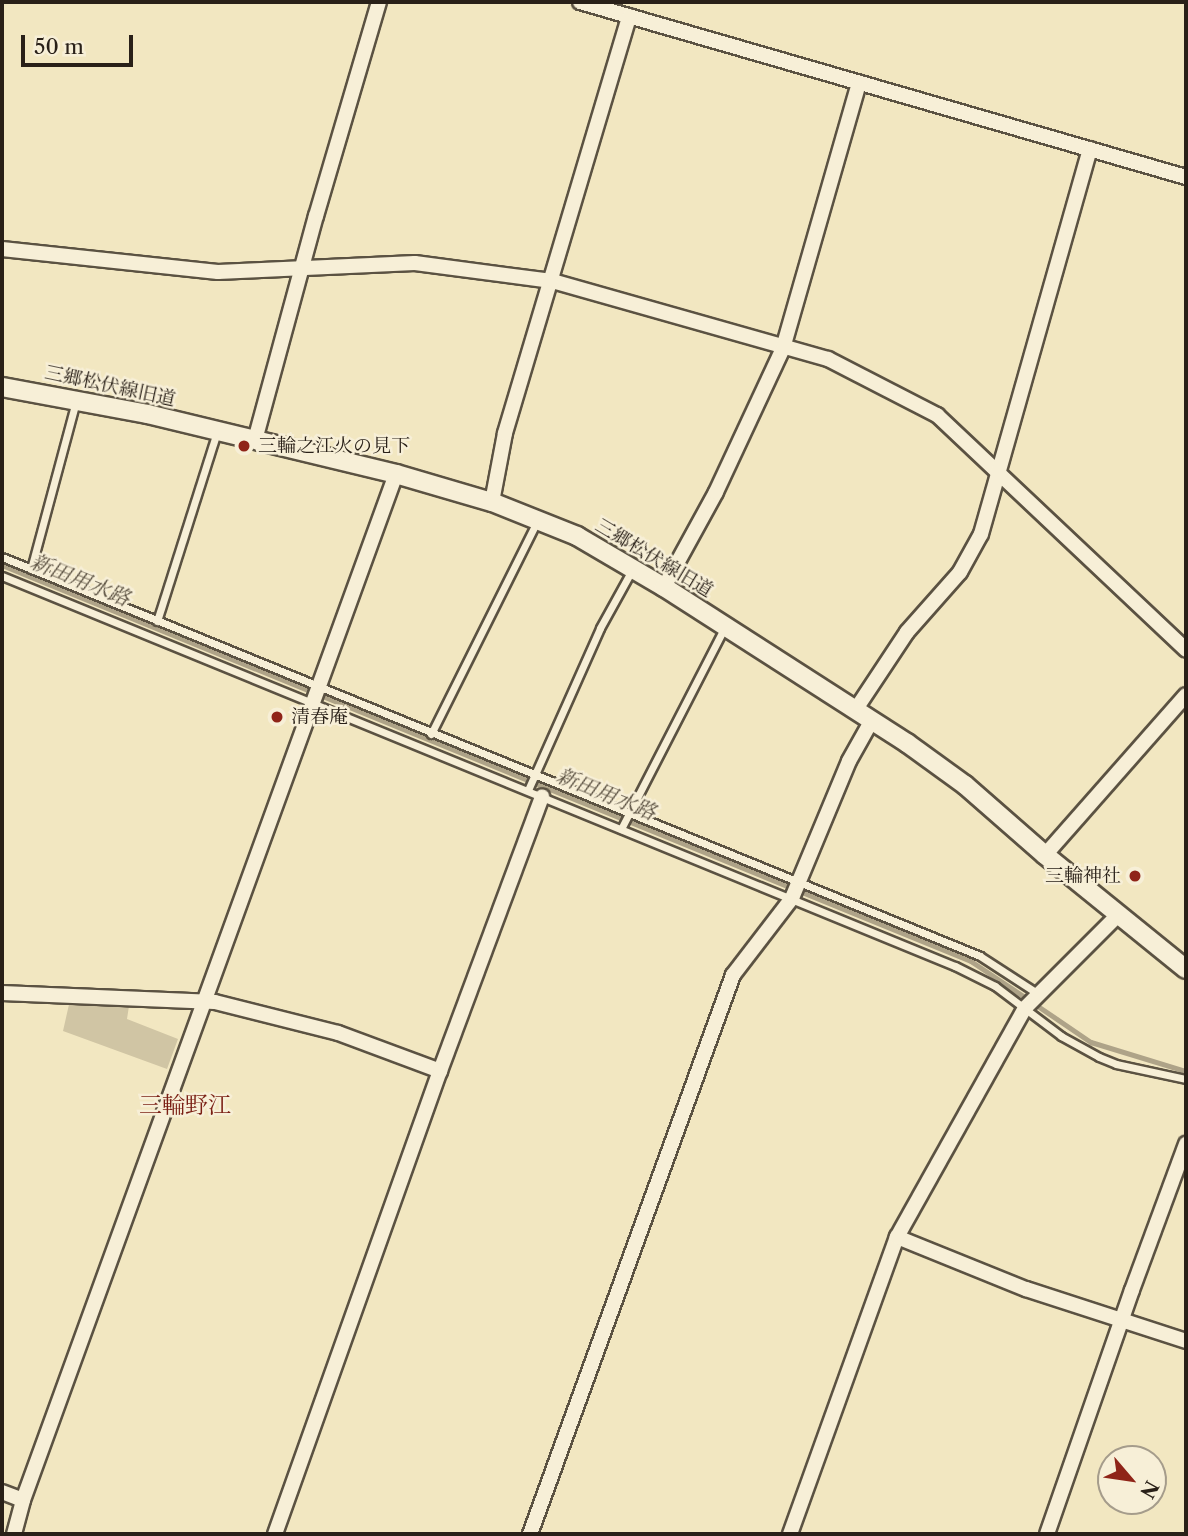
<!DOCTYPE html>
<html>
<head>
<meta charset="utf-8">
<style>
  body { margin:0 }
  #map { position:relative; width:1188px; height:1536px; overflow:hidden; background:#f2e7c1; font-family:"Libre Caslon Text","Noto Serif JP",serif }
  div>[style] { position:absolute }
  .green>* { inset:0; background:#d0c5a4 }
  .stream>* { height:4.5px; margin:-2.25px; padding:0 2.25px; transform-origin:2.25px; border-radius:2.25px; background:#aea388 }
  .roads { filter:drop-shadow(2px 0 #5b5242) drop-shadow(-2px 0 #5b5242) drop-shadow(0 2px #5b5242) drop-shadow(0 -2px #5b5242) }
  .service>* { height:7px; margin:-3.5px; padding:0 3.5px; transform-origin:3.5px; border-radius:3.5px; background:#f7efd7 }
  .minor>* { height:14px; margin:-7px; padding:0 7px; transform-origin:7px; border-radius:7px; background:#f7efd7 }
  .tertiary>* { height:18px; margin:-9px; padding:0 9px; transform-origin:9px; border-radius:9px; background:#f7efd7 }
  .dots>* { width:19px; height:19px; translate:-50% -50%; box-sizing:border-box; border:4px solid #f7efd7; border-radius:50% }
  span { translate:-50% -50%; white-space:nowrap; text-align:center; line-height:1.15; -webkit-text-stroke:5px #f7efd7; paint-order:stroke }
  .street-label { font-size:19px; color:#292018 }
  .poi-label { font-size:19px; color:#292018 }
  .left { translate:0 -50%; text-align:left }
  .right { translate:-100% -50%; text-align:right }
  .water-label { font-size:21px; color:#584e3f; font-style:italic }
  .quarter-label { font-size:23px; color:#7a1f14 }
  .frame { position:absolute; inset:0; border:4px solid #292018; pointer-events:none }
  .north { position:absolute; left:1097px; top:1445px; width:70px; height:70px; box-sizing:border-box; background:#f7efd7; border:2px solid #a59c8b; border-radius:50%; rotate:119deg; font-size:19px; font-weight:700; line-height:28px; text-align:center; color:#292018 }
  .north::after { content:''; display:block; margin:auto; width:24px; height:32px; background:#8f2418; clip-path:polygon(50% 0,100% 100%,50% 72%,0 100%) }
  .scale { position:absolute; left:21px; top:35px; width:112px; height:32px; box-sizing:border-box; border:4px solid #292018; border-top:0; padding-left:9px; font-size:21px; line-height:24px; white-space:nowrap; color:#292018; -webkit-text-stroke:5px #f7efd7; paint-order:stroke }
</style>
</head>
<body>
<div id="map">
  <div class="green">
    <i style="clip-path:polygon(70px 1000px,129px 1006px,127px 1019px,178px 1039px,167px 1069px,63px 1031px)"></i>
  </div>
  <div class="stream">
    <i style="left:2px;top:565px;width:1047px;rotate:22.23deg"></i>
    <i style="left:971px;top:961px;width:69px;rotate:33.7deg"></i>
    <i style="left:1035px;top:1004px;width:68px;rotate:34.2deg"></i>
    <i style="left:1091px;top:1042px;width:99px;rotate:17deg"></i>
  </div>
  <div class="roads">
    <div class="service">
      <i style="left:2px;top:557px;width:1056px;rotate:22.19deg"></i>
      <i style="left:980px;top:956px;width:68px;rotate:33deg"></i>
      <i style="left:31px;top:569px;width:174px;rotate:-75deg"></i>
      <i style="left:2px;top:576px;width:1030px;rotate:22.26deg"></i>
      <i style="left:955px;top:966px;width:45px;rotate:26.6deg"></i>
      <i style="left:995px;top:986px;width:83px;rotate:37.1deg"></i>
      <i style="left:1061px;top:1036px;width:43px;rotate:28.9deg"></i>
      <i style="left:1099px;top:1057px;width:18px;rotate:22deg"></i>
      <i style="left:1116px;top:1064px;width:72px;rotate:12.1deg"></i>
      <i style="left:157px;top:621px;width:198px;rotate:-72.4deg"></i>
      <i style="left:431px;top:734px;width:238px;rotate:-63.5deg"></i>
      <i style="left:528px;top:790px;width:177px;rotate:-66deg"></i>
      <i style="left:600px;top:628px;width:66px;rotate:-61.1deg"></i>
      <i style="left:621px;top:829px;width:227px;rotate:-62.8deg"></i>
    </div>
    <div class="minor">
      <i style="left:580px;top:2px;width:631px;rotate:16.11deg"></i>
      <i style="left:2px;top:249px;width:217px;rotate:6.1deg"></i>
      <i style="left:218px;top:272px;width:197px;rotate:-2.6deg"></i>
      <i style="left:415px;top:263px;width:138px;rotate:7.5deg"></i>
      <i style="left:552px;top:281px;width:287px;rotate:15.8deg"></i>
      <i style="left:828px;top:359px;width:123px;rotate:27.2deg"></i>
      <i style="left:937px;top:415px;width:342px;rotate:43.3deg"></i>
      <i style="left:255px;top:440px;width:232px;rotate:-74.8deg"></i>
      <i style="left:316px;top:216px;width:223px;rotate:-73.6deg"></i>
      <i style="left:492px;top:502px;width:70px;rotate:-79.3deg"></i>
      <i style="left:505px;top:433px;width:435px;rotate:-73.4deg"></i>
      <i style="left:664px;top:587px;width:108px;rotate:-61.3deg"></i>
      <i style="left:716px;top:492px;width:159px;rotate:-65deg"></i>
      <i style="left:783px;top:348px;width:276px;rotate:-74deg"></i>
      <i style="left:856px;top:709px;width:92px;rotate:-56.5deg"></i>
      <i style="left:907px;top:632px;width:80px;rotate:-48.5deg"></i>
      <i style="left:960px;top:572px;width:43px;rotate:-61.1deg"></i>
      <i style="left:981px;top:534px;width:400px;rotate:-74.2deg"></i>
      <i style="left:1045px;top:855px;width:213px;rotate:-48.6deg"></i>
      <i style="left:2px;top:993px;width:213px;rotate:2.4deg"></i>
      <i style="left:215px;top:1002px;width:127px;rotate:14.1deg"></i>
      <i style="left:338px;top:1033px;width:109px;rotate:20.4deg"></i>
      <i style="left:897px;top:1237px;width:139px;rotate:22deg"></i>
      <i style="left:1026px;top:1289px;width:168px;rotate:18deg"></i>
      <i style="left:2px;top:1492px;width:22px;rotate:21deg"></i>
      <i style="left:14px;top:1534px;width:35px;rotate:-75deg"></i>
      <i style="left:23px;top:1500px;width:1092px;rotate:-70.02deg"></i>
      <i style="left:275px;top:1534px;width:492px;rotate:-70.4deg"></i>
      <i style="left:440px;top:1071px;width:293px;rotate:-69.6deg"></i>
      <i style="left:530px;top:1534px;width:595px;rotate:-70.04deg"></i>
      <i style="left:733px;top:975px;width:97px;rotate:-52.5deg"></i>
      <i style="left:792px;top:898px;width:148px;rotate:-67.4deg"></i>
      <i style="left:849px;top:761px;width:47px;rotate:-60.7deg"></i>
      <i style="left:790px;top:1534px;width:316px;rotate:-70.2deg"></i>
      <i style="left:897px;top:1237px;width:262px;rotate:-60.8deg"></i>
      <i style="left:1025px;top:1008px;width:132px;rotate:-45deg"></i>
      <i style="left:1047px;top:1534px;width:258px;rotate:-70.8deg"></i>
      <i style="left:1132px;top:1290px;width:156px;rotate:-69.7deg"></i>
    </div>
    <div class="tertiary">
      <i style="left:2px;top:387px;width:148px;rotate:10.5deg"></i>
      <i style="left:148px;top:414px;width:255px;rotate:13.6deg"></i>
      <i style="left:396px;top:474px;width:100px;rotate:16.3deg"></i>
      <i style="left:492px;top:502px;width:92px;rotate:21.8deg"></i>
      <i style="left:577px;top:536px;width:101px;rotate:30.4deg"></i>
      <i style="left:664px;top:587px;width:289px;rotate:32.7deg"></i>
      <i style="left:907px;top:743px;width:72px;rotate:35.9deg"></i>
      <i style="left:965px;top:785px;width:106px;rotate:41.2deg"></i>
      <i style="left:1045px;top:855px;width:181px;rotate:39deg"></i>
    </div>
  </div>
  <div class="dots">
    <i style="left:244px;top:446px;background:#8f2418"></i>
    <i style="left:277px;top:717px;background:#8f2418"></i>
    <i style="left:1135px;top:876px;background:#8f2418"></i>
  </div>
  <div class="street-label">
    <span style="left:110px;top:386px;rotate:12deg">三郷松伏線旧道</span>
    <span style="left:654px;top:558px;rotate:31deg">三郷松伏線旧道</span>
  </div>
  <div class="poi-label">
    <span class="left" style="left:258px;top:446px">三輪之江火の見下</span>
    <span class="left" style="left:291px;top:717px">清春庵</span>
    <span class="right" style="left:1121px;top:876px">三輪神社</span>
  </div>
  <div class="water-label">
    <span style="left:80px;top:580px;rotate:22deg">新田用水路</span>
    <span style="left:606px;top:794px;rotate:22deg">新田用水路</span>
  </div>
  <div class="quarter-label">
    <span style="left:185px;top:1105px">三輪野江</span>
  </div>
  <div class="frame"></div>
  <div class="north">N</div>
  <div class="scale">50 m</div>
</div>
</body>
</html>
